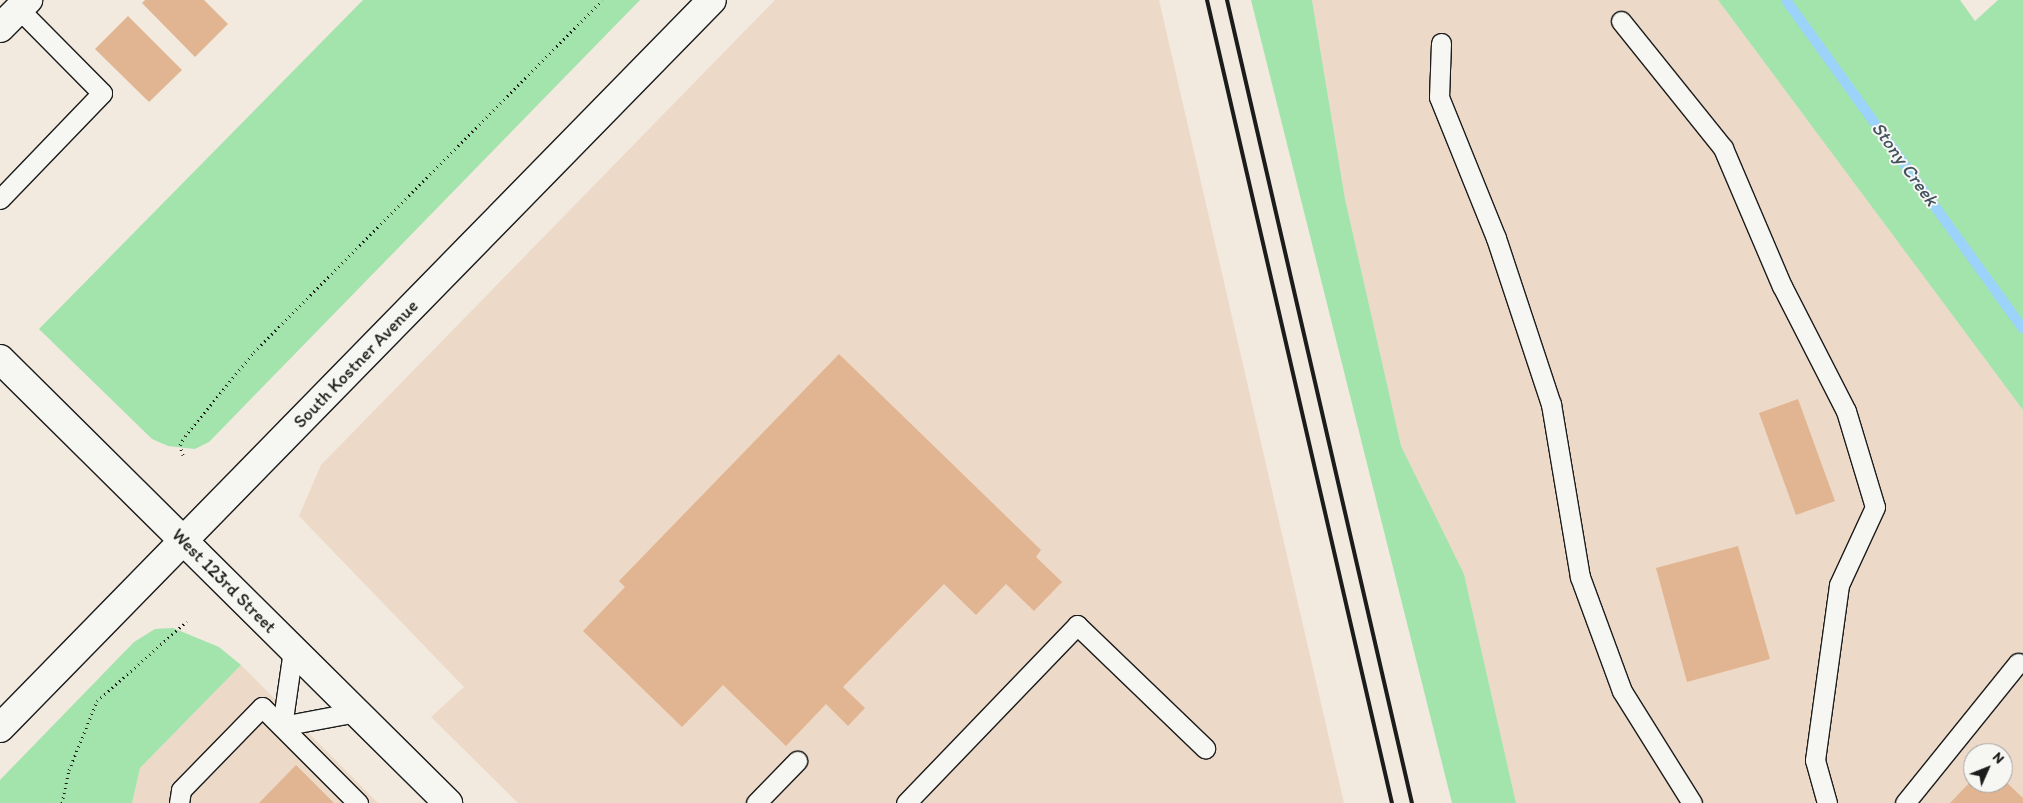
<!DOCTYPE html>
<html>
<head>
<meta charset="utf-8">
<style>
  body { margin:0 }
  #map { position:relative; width:2023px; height:803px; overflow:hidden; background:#f2e9df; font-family:Itim,sans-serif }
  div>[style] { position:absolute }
  .built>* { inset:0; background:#edd9c8 }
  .green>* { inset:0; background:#a3e3ac }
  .stream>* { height:10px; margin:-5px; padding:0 5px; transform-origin:5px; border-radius:5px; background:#9cd3fb }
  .building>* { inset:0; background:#e1b591 }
  .path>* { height:3px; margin-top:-1.5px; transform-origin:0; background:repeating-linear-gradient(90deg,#1c1c1c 0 1px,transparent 0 5px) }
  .roads { filter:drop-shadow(1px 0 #1c1c1c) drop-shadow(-1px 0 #1c1c1c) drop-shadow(0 1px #1c1c1c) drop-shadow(0 -1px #1c1c1c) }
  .service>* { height:19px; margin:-9.5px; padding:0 9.5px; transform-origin:9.5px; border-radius:9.5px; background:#f6f6f2 }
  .minor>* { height:28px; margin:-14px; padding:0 14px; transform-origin:14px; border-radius:14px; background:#f6f6f2 }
  .tertiary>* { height:28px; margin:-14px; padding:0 14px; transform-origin:14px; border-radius:14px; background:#f6f6f2 }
  .rail>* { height:4px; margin:-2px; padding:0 2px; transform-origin:2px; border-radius:2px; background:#1c1c1c }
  span { translate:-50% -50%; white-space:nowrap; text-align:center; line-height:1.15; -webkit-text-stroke:4px #f6f6f2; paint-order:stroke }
  .street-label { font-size:18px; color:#1c1c1c }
  .water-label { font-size:19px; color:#42535f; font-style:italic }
  .north { position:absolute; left:1963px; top:743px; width:50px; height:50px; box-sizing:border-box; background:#f6f6f2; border:1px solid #9f9f9c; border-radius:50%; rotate:46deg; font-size:14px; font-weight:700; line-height:20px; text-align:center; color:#1c1c1c }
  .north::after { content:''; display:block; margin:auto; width:18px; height:22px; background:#1c1c1c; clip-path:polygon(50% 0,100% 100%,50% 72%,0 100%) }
</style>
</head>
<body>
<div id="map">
  <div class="built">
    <i style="clip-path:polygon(775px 0,1159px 0,1344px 803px,518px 803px,431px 717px,464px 687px,299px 516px,321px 465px)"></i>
    <i style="clip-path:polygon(evenodd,1312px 0,1718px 0,2023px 410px,2023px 803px,1516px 803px,1464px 574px,1401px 446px,1345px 199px,1312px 0,1973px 753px,2003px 753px,2003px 783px,1973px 783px,1973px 753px)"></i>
    <i style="clip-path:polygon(241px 665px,378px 803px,132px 803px,140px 768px)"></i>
  </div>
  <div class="green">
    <i style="clip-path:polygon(363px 0,640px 0,209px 442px,195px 449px,168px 446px,152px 439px,39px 329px)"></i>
    <i style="clip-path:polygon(1251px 0,1312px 0,1345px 199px,1401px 446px,1464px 574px,1516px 803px,1452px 803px)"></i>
    <i style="clip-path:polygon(1718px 0,1960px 0,1975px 21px,1998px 0,2023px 0,2023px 410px)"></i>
    <i style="clip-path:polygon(173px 628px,219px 647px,241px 665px,140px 768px,132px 803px,0 803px,0 780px,134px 642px,155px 629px)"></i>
  </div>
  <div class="stream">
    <i style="left:1786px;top:0;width:405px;rotate:54.2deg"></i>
  </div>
  <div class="building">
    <i style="clip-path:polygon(145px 0,204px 0,228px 24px,195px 57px,142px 3px)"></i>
    <i style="clip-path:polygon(128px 16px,182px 70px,149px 102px,95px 49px)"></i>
    <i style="clip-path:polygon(839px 354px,1041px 550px,1036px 557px,1062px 582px,1034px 611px,1006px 584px,976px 615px,944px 584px,843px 687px,865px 708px,848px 726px,826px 704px,786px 746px,723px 685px,682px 727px,583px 631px,625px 587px,619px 581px)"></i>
    <i style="clip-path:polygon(1798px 399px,1835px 501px,1796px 515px,1759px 413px)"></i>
    <i style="clip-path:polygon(1738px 546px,1770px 659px,1687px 682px,1656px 568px)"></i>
    <i style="clip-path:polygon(296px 765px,334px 803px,259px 803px)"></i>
    <i style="clip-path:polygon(1973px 779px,1973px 783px,2003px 783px,2003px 779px,2023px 798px,2023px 803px,1950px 803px)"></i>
  </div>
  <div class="path">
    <i style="left:183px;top:455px;width:10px;rotate:-107deg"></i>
    <i style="left:180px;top:445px;width:10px;rotate:-61deg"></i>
    <i style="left:185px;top:436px;width:109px;rotate:-50.6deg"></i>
    <i style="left:254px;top:352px;width:495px;rotate:-45.3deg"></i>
    <i style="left:62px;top:803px;width:34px;rotate:-78deg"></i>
    <i style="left:69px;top:770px;width:74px;rotate:-67.9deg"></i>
    <i style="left:97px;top:701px;width:120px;rotate:-41.6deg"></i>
  </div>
  <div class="roads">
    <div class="service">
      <i style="left:1621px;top:21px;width:163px;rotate:51.2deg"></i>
      <i style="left:1723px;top:148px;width:150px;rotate:66.9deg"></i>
      <i style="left:1782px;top:286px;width:140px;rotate:62.9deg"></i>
      <i style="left:1846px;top:411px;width:100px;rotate:73.2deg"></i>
      <i style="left:1875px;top:507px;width:86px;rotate:114.8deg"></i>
      <i style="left:1839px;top:585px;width:177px;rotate:97.8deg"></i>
      <i style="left:1815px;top:760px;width:45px;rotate:74.4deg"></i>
      <i style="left:1441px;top:43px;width:54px;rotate:92.1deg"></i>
      <i style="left:1439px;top:97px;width:152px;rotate:68deg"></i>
      <i style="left:1496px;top:238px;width:175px;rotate:71.7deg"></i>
      <i style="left:1551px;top:404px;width:175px;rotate:80.5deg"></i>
      <i style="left:1580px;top:577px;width:121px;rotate:69.8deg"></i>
      <i style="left:1622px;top:691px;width:132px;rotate:58deg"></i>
      <i style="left:0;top:199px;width:147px;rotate:-46.1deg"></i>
      <i style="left:102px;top:93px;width:118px;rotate:-134.7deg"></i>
      <i style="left:293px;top:650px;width:77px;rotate:98.2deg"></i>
      <i style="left:282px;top:726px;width:75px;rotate:-10.7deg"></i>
      <i style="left:179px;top:803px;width:13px;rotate:-81deg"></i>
      <i style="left:181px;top:790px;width:116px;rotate:-45.7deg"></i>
      <i style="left:262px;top:707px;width:136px;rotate:45deg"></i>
      <i style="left:756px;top:803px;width:59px;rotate:-45.7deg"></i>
      <i style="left:906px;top:803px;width:247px;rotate:-46.1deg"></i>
      <i style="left:1077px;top:625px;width:178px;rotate:43.9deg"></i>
      <i style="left:1905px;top:803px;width:180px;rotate:-51.1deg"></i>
    </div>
    <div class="minor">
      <i style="left:0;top:28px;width:40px;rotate:-45deg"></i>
      <i style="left:0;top:728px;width:1018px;rotate:-45.64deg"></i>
    </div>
    <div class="tertiary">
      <i style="left:0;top:359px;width:631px;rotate:44.74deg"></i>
    </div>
  </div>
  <div class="rail">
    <i style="left:1207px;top:0;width:824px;rotate:77.03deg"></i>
    <i style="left:1227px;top:0;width:824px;rotate:77.03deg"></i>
  </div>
  <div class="street-label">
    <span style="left:356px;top:364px;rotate:-46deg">South Kostner Avenue</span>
    <span style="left:224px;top:581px;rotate:45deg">West 123rd Street</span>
  </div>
  <div class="water-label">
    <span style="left:1905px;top:164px;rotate:54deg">Stony Creek</span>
  </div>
  <div class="north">N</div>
</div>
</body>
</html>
